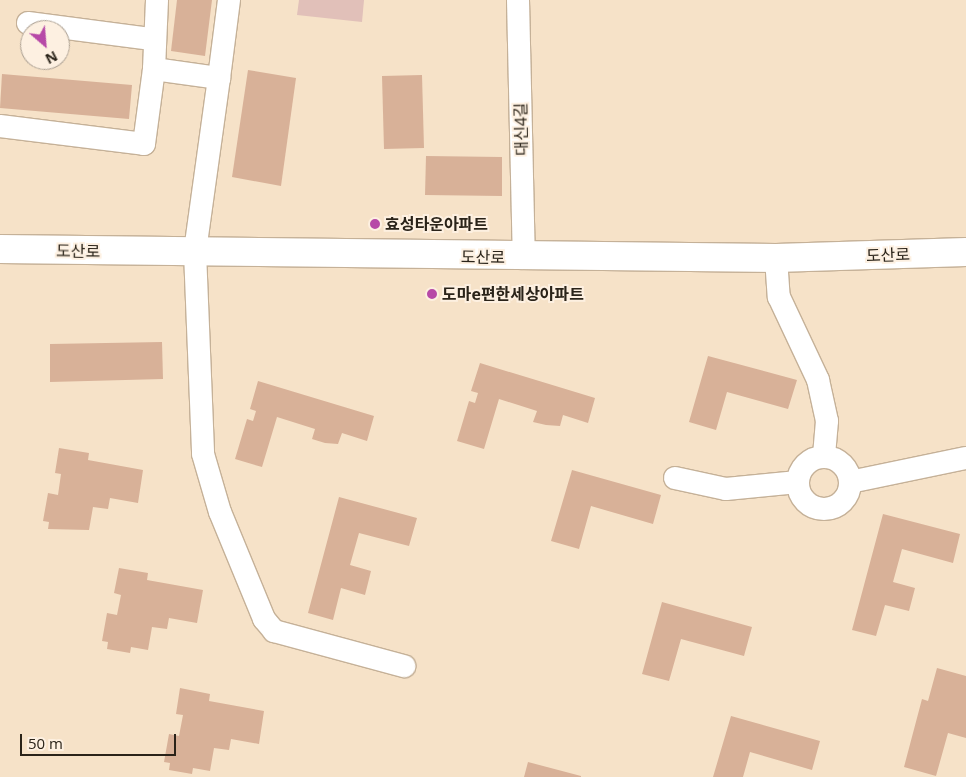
<!DOCTYPE html>
<html>
<head>
<meta charset="utf-8">
<style>
  body { margin:0 }
  #map { position:relative; width:966px; height:777px; overflow:hidden; background:#f6e2c8; font-family:"Open Sans","Noto Sans KR",sans-serif }
  div>[style] { position:absolute }
  .green>* { inset:0; background:#e1c0b9 }
  .building>* { inset:0; background:#d8b198 }
  .roads { filter:drop-shadow(1px 0 #c5b198) drop-shadow(-1px 0 #c5b198) drop-shadow(0 1px #c5b198) drop-shadow(0 -1px #c5b198) }
  .minor>* { height:22px; margin:-11px; padding:0 11px; transform-origin:11px; border-radius:11px; background:#fff }
  .minor>.ring { margin:-11px; padding:0; box-sizing:content-box; background:none; border:22px solid #fff; border-radius:50% }
  .major>* { height:28px; margin:-14px; padding:0 14px; transform-origin:14px; border-radius:14px; background:#fff }
  .dots>* { width:14px; height:14px; translate:-50% -50%; box-sizing:border-box; border:2px solid #fdf0e1; border-radius:50% }
  span { translate:-50% -50%; white-space:nowrap; text-align:center; line-height:1.15; -webkit-text-stroke:4px #fdf0e1; paint-order:stroke }
  .street-label { font-size:16px; color:#2a2319 }
  .poi-label { font-size:16px; color:#2a2319; font-weight:700 }
  .left { translate:0 -50%; text-align:left }
  .north { position:absolute; left:20px; top:20px; width:50px; height:50px; box-sizing:border-box; background:#fdf0e1; border:1px solid #a99e91; border-radius:50%; rotate:153deg; font-size:14px; font-weight:700; line-height:20px; text-align:center; color:#2a2319 }
  .north::after { content:''; display:block; margin:auto; width:18px; height:22px; background:#b749a7; clip-path:polygon(50% 0,100% 100%,50% 72%,0 100%) }
  .scale { position:absolute; left:20px; top:734px; width:156px; height:22px; box-sizing:border-box; border:2px solid #2a2319; border-top:0; padding-left:6px; font-size:15px; line-height:18px; white-space:nowrap; color:#2a2319; -webkit-text-stroke:4px #fdf0e1; paint-order:stroke }
</style>
</head>
<body>
<div id="map">
  <div class="green">
    <i style="clip-path:polygon(299px 0,364px 0,362px 22px,297px 15px)"></i>
  </div>
  <div class="building">
    <i style="clip-path:polygon(177px 0,212px 0,205px 56px,171px 51px)"></i>
    <i style="clip-path:polygon(248px 70px,296px 78px,281px 186px,232px 177px)"></i>
    <i style="clip-path:polygon(2px 74px,132px 85px,129px 119px,0 108px)"></i>
    <i style="clip-path:polygon(422px 75px,424px 148px,384px 149px,382px 76px)"></i>
    <i style="clip-path:polygon(426px 156px,502px 157px,502px 196px,425px 195px)"></i>
    <i style="clip-path:polygon(162px 342px,163px 379px,50px 382px,50px 344px)"></i>
    <i style="clip-path:polygon(708px 356px,797px 380px,788px 409px,727px 392px,716px 430px,689px 422px)"></i>
    <i style="clip-path:polygon(480px 363px,595px 398px,588px 423px,563px 415px,560px 426px,546px 425px,533px 422px,537px 411px,499px 399px,484px 449px,457px 441px,469px 401px,475px 403px,478px 393px,471px 391px)"></i>
    <i style="clip-path:polygon(258px 381px,374px 416px,367px 441px,342px 433px,338px 444px,325px 443px,312px 439px,315px 429px,277px 417px,262px 467px,235px 459px,247px 419px,253px 421px,256px 411px,250px 409px)"></i>
    <i style="clip-path:polygon(59px 448px,89px 453px,88px 460px,143px 470px,138px 503px,110px 498px,108px 509px,93px 507px,89px 530px,48px 529px,49px 522px,43px 521px,48px 493px,58px 495px,61px 474px,55px 473px)"></i>
    <i style="clip-path:polygon(572px 470px,661px 495px,653px 524px,591px 506px,579px 549px,551px 541px)"></i>
    <i style="clip-path:polygon(339px 497px,417px 518px,409px 546px,359px 533px,350px 565px,371px 571px,365px 595px,341px 588px,333px 620px,308px 613px)"></i>
    <i style="clip-path:polygon(883px 514px,960px 534px,953px 563px,902px 549px,893px 582px,915px 588px,909px 611px,885px 605px,876px 636px,852px 630px)"></i>
    <i style="clip-path:polygon(119px 568px,148px 573px,147px 580px,203px 590px,197px 623px,169px 618px,167px 629px,152px 627px,148px 650px,131px 647px,130px 653px,107px 649px,108px 642px,102px 641px,107px 613px,117px 615px,121px 595px,114px 593px)"></i>
    <i style="clip-path:polygon(662px 602px,752px 627px,744px 656px,681px 639px,669px 681px,642px 674px)"></i>
    <i style="clip-path:polygon(937px 668px,966px 676px,966px 738px,948px 733px,936px 776px,904px 767px,922px 699px,928px 701px)"></i>
    <i style="clip-path:polygon(180px 688px,210px 694px,209px 701px,264px 711px,259px 744px,231px 739px,229px 750px,214px 748px,210px 771px,193px 768px,192px 774px,169px 770px,170px 763px,164px 762px,169px 734px,179px 736px,183px 715px,176px 714px)"></i>
    <i style="clip-path:polygon(731px 716px,820px 741px,812px 770px,750px 752px,743px 777px,713px 777px)"></i>
    <i style="clip-path:polygon(528px 762px,581px 776px,581px 777px,524px 777px)"></i>
  </div>
  <div class="roads">
    <div class="minor">
      <i style="left:518px;top:0;width:258px;rotate:88.7deg"></i>
      <i style="left:28px;top:23px;width:125px;rotate:7.4deg"></i>
      <i style="left:154px;top:69px;width:66px;rotate:7.9deg"></i>
      <i style="left:219px;top:78px;width:79px;rotate:-82.7deg"></i>
      <i style="left:219px;top:78px;width:176px;rotate:97.9deg"></i>
      <i style="left:195px;top:252px;width:202px;rotate:87.7deg"></i>
      <i style="left:203px;top:454px;width:60px;rotate:73.7deg"></i>
      <i style="left:220px;top:512px;width:116px;rotate:67.6deg"></i>
      <i style="left:264px;top:619px;width:16px;rotate:50deg"></i>
      <i style="left:274px;top:631px;width:135px;rotate:15.1deg"></i>
      <i style="left:0;top:126px;width:145px;rotate:7.1deg"></i>
      <i style="left:144px;top:144px;width:76px;rotate:-82.4deg"></i>
      <i style="left:154px;top:69px;width:69px;rotate:-87.5deg"></i>
      <i style="left:776px;top:258px;width:39px;rotate:86deg"></i>
      <i style="left:779px;top:297px;width:92px;rotate:64.8deg"></i>
      <i style="left:818px;top:380px;width:42px;rotate:77.6deg"></i>
      <i style="left:827px;top:421px;width:36px;rotate:95deg"></i>
      <i class="ring" style="left:798px;top:457px;width:30px;height:30px"></i>
      <i style="left:675px;top:478px;width:52px;rotate:12.2deg"></i>
      <i style="left:726px;top:489px;width:72px;rotate:-5.6deg"></i>
      <i style="left:850px;top:482px;width:118px;rotate:-11.7deg"></i>
    </div>
    <div class="major">
      <i style="left:0;top:249px;width:776px;rotate:0.66deg"></i>
      <i style="left:776px;top:258px;width:190px;rotate:-1.8deg"></i>
    </div>
  </div>
  <div class="dots">
    <i style="left:375px;top:224px;background:#b749a7"></i>
    <i style="left:432px;top:294px;background:#b749a7"></i>
  </div>
  <div class="street-label">
    <span style="left:521px;top:129px;rotate:-91deg">대신4길</span>
    <span style="left:78px;top:251px;rotate:1deg">도산로</span>
    <span style="left:888px;top:255px;rotate:-2deg">도산로</span>
    <span style="left:483px;top:257px;rotate:1deg">도산로</span>
  </div>
  <div class="poi-label">
    <span class="left" style="left:385px;top:224px">효성타운아파트</span>
    <span class="left" style="left:442px;top:294px">도마e편한세상아파트</span>
  </div>
  <div class="north">N</div>
  <div class="scale">50 m</div>
</div>
</body>
</html>
